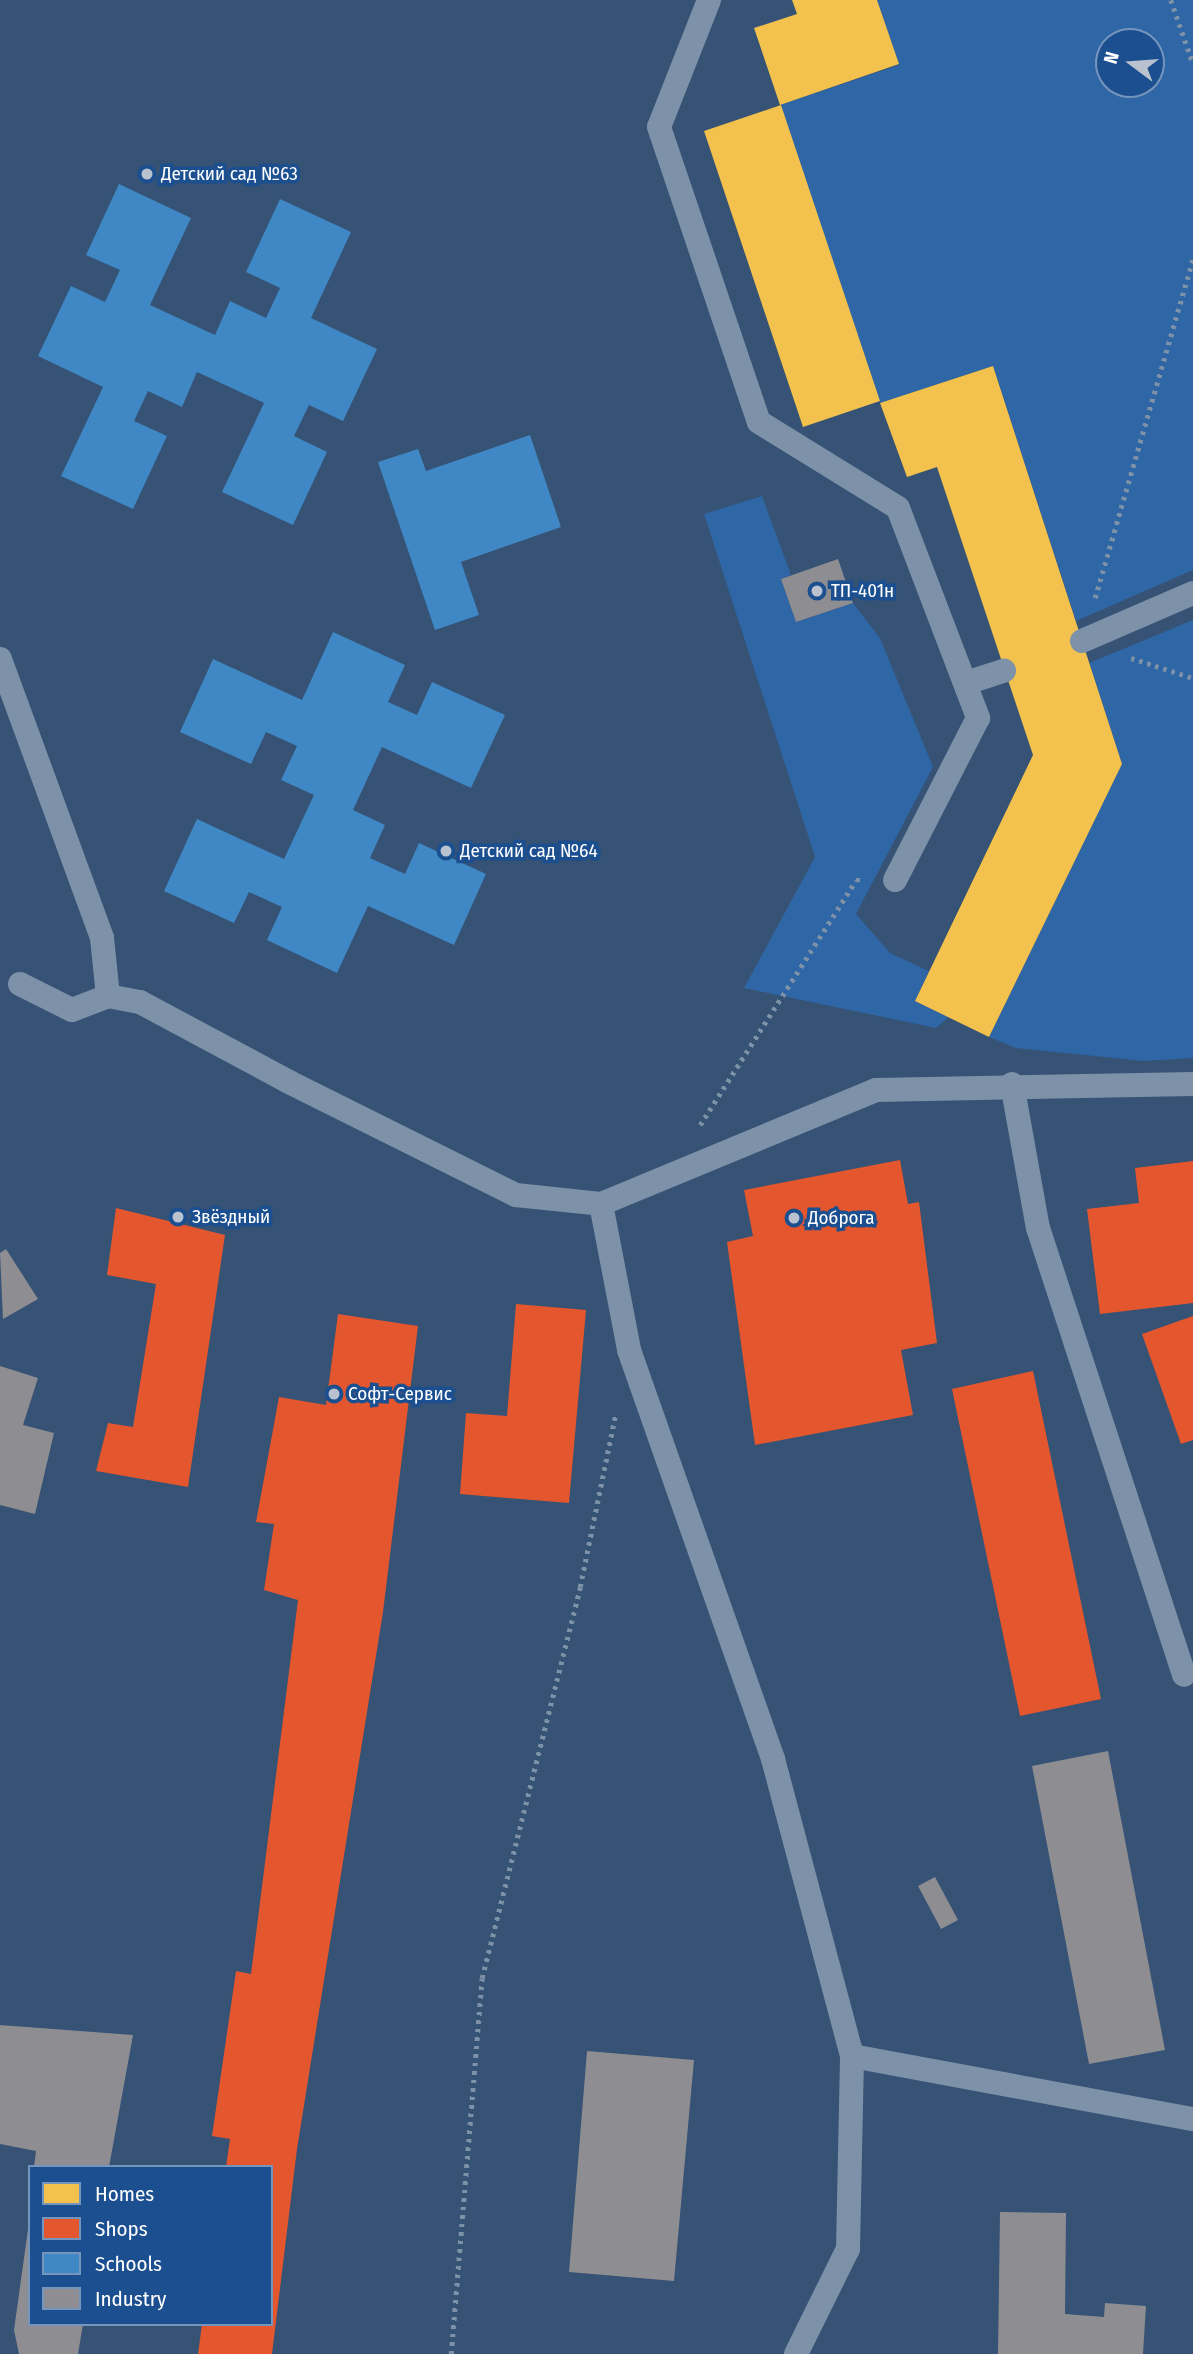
<!DOCTYPE html>
<html>
<head>
<meta charset="utf-8">
<style>
  body { margin:0 }
  #map { position:relative; width:1193px; height:2354px; overflow:hidden; background:#365274; font-family:"Fira Sans Condensed",sans-serif }
  div>[style] { position:absolute }
  .green>* { inset:0; background:#2f66a5 }
  .homes>* { inset:0; background:#f2c14e }
  .shops>* { inset:0; background:#e4572e }
  .schools>* { inset:0; background:#3f88c5 }
  .industry>* { inset:0; background:#8d8d92 }
  .path>* { height:4.5px; margin-top:-2.25px; transform-origin:0; background:repeating-linear-gradient(90deg,#7d92a8 0 3.5px,transparent 0 8.5px) }
  .service>* { height:24px; margin:-12px; padding:0 12px; transform-origin:12px; border-radius:12px; background:#7d92a8 }
  .dots>* { width:19px; height:19px; translate:-50% -50%; box-sizing:border-box; border:4px solid #1b4f8f; border-radius:50% }
  span { translate:-50% -50%; white-space:nowrap; text-align:center; line-height:1.15; -webkit-text-stroke:7px #1b4f8f; paint-order:stroke }
  .poi-label { font-size:19px; color:#fff }
  .left { translate:0 -50%; text-align:left }
  .legend { position:absolute; left:28px; top:2165px; width:245px; height:161px; box-sizing:border-box; background:#1b4f8f; border:2px solid #7695bc; margin:0; padding:9px 12px; list-style:none; font-size:21px; color:#fff }
  .legend li { display:flex; align-items:center; gap:14px; height:35px }
  .legend b { width:35px; border:2px solid #7695bc }
  .north { position:absolute; left:1095px; top:28px; width:70px; height:70px; box-sizing:border-box; background:#1b4f8f; border:2px solid #7695bc; border-radius:50%; rotate:286deg; font-size:19px; font-weight:700; line-height:28px; text-align:center; color:#fff }
  .north::after { content:''; display:block; margin:auto; width:24px; height:32px; background:#b9c2ce; clip-path:polygon(50% 0,100% 100%,50% 72%,0 100%) }
</style>
</head>
<body>
<div id="map">
  <div class="green">
    <i style="clip-path:polygon(evenodd,877px 0,1193px 0,1193px 570px,1076px 621px,993px 366px,880px 403px,780px 105px,899px 65px,877px 0,1109px 42px,1151px 42px,1151px 84px,1109px 84px,1109px 42px)"></i>
    <i style="clip-path:polygon(762px 496px,791px 575px,781px 579px,796px 622px,853px 603px,880px 638px,933px 767px,856px 914px,890px 953px,929px 971px,915px 1001px,949px 1017px,936px 1028px,744px 988px,815px 857px,704px 514px)"></i>
    <i style="clip-path:polygon(1193px 620px,1193px 1058px,1144px 1061px,1016px 1048px,989px 1037px,1122px 764px,1089px 663px)"></i>
  </div>
  <div class="homes">
    <i style="clip-path:polygon(792px 0,877px 0,899px 64px,780px 105px,754px 28px,797px 14px)"></i>
    <i style="clip-path:polygon(781px 105px,880px 401px,803px 427px,704px 131px)"></i>
    <i style="clip-path:polygon(993px 366px,1122px 764px,989px 1037px,915px 1001px,1033px 755px,937px 467px,907px 477px,880px 403px)"></i>
  </div>
  <div class="shops">
    <i style="clip-path:polygon(900px 1160px,908px 1204px,919px 1202px,937px 1343px,901px 1350px,913px 1415px,755px 1445px,727px 1242px,753px 1236px,744px 1190px)"></i>
    <i style="clip-path:polygon(1193px 1161px,1193px 1303px,1100px 1314px,1087px 1209px,1139px 1203px,1135px 1168px)"></i>
    <i style="clip-path:polygon(116px 1208px,225px 1235px,188px 1487px,96px 1471px,108px 1423px,133px 1427px,156px 1284px,107px 1275px)"></i>
    <i style="clip-path:polygon(516px 1304px,586px 1310px,569px 1503px,460px 1494px,466px 1413px,507px 1416px)"></i>
    <i style="clip-path:polygon(338px 1314px,418px 1326px,383px 1612px,297px 2149px,272px 2354px,198px 2354px,202px 2324px,271px 2324px,271px 2167px,226px 2167px,230px 2139px,212px 2136px,236px 1971px,251px 1974px,298px 1600px,264px 1590px,274px 1524px,256px 1522px,279px 1397px,326px 1405px)"></i>
    <i style="clip-path:polygon(1193px 1316px,1193px 1440px,1181px 1444px,1142px 1334px)"></i>
    <i style="clip-path:polygon(1033px 1371px,1101px 1699px,1020px 1716px,952px 1389px)"></i>
  </div>
  <div class="schools">
    <i style="clip-path:polygon(119px 184px,191px 218px,150px 305px,215px 335px,230px 301px,266px 318px,280px 288px,246px 272px,280px 199px,351px 232px,311px 318px,377px 349px,343px 421px,309px 405px,294px 436px,327px 452px,293px 525px,222px 492px,264px 403px,197px 372px,182px 407px,148px 391px,134px 421px,167px 436px,133px 509px,61px 476px,103px 387px,38px 356px,71px 286px,105px 302px,120px 270px,86px 255px)"></i>
    <i style="clip-path:polygon(530px 435px,561px 527px,461px 562px,479px 615px,435px 630px,378px 462px,418px 449px,426px 471px)"></i>
    <i style="clip-path:polygon(333px 632px,405px 665px,388px 702px,417px 715px,432px 682px,505px 715px,471px 788px,382px 747px,353px 810px,385px 825px,370px 858px,405px 874px,419px 843px,486px 874px,454px 945px,368px 906px,337px 973px,267px 940px,282px 907px,249px 892px,234px 923px,164px 891px,197px 819px,284px 859px,314px 795px,281px 780px,297px 746px,266px 732px,251px 764px,180px 732px,213px 659px,302px 700px)"></i>
  </div>
  <div class="industry">
    <i style="clip-path:polygon(838px 559px,853px 603px,796px 622px,781px 579px)"></i>
    <i style="clip-path:polygon(6px 1249px,38px 1299px,3px 1319px,0 1253px)"></i>
    <i style="clip-path:polygon(0 1366px,38px 1378px,23px 1425px,54px 1433px,35px 1514px,0 1505px)"></i>
    <i style="clip-path:polygon(1108px 1751px,1165px 2050px,1089px 2064px,1032px 1766px)"></i>
    <i style="clip-path:polygon(935px 1877px,958px 1920px,941px 1929px,918px 1886px)"></i>
    <i style="clip-path:polygon(0 2025px,133px 2035px,109px 2167px,34px 2167px,36px 2151px,0 2144px)"></i>
    <i style="clip-path:polygon(587px 2051px,694px 2060px,674px 2281px,569px 2272px)"></i>
    <i style="clip-path:polygon(1000px 2212px,1066px 2213px,1065px 2314px,1104px 2317px,1105px 2303px,1146px 2306px,1143px 2354px,998px 2354px)"></i>
    <i style="clip-path:polygon(30px 2215px,30px 2324px,83px 2324px,78px 2354px,19px 2354px,14px 2330px)"></i>
  </div>
  <div class="path">
    <i style="left:1171px;top:0;width:67px;rotate:70.8deg"></i>
    <i style="left:1095px;top:598px;width:353px;rotate:-73.9deg"></i>
    <i style="left:1131px;top:658px;width:65px;rotate:17.9deg"></i>
    <i style="left:700px;top:1125px;width:290px;rotate:-57.5deg"></i>
    <i style="left:856px;top:880px;width:6px"></i>
    <i style="left:451px;top:2354px;width:377px;rotate:-85.3deg"></i>
    <i style="left:482px;top:1978px;width:403px;rotate:-75.9deg"></i>
    <i style="left:580px;top:1587px;width:174px;rotate:-78.4deg"></i>
  </div>
  <div class="service">
    <i style="left:709px;top:0;width:136px;rotate:111.5deg"></i>
    <i style="left:659px;top:127px;width:311px;rotate:71.3deg"></i>
    <i style="left:759px;top:422px;width:163px;rotate:31.7deg"></i>
    <i style="left:898px;top:508px;width:225px;rotate:69.1deg"></i>
    <i style="left:978px;top:718px;width:182px;rotate:117.1deg"></i>
    <i style="left:1082px;top:641px;width:121px;rotate:-23.4deg"></i>
    <i style="left:0;top:659px;width:297px;rotate:69.9deg"></i>
    <i style="left:102px;top:938px;width:58px;rotate:84.1deg"></i>
    <i style="left:966px;top:683px;width:40px;rotate:-18deg"></i>
    <i style="left:20px;top:984px;width:58px;rotate:26.6deg"></i>
    <i style="left:72px;top:1010px;width:39px;rotate:-21deg"></i>
    <i style="left:108px;top:996px;width:33px;rotate:11deg"></i>
    <i style="left:140px;top:1002px;width:169px;rotate:28.2deg"></i>
    <i style="left:289px;top:1082px;width:254px;rotate:26.5deg"></i>
    <i style="left:516px;top:1195px;width:85px;rotate:6deg"></i>
    <i style="left:601px;top:1204px;width:298px;rotate:-22.5deg"></i>
    <i style="left:876px;top:1090px;width:317px;rotate:-1.1deg"></i>
    <i style="left:1012px;top:1084px;width:146px;rotate:79.8deg"></i>
    <i style="left:1038px;top:1228px;width:470px;rotate:71.9deg"></i>
    <i style="left:601px;top:1204px;width:149px;rotate:79.1deg"></i>
    <i style="left:629px;top:1350px;width:434px;rotate:70.6deg"></i>
    <i style="left:773px;top:1759px;width:307px;rotate:75.1deg"></i>
    <i style="left:852px;top:2056px;width:347px;rotate:10.5deg"></i>
    <i style="left:796px;top:2354px;width:117px;rotate:-63.7deg"></i>
    <i style="left:848px;top:2249px;width:193px;rotate:-88.8deg"></i>
  </div>
  <div class="dots">
    <i style="left:147px;top:174px;background:#b9c2ce"></i>
    <i style="left:817px;top:591px;background:#b9c2ce"></i>
    <i style="left:446px;top:851px;background:#b9c2ce"></i>
    <i style="left:178px;top:1217px;background:#b9c2ce"></i>
    <i style="left:794px;top:1218px;background:#b9c2ce"></i>
    <i style="left:334px;top:1394px;background:#b9c2ce"></i>
  </div>
  <div class="poi-label">
    <span class="left" style="left:161px;top:174px">Детский сад №63</span>
    <span class="left" style="left:831px;top:591px">ТП-401н</span>
    <span class="left" style="left:460px;top:851px">Детский сад №64</span>
    <span class="left" style="left:192px;top:1217px">Звёздный</span>
    <span class="left" style="left:808px;top:1218px">Доброга</span>
    <span class="left" style="left:348px;top:1394px">Софт-Сервис</span>
  </div>
  <ul class="legend">
  <li><b style="height:19px;background:#f2c14e"></b>Homes</li>
  <li><b style="height:19px;background:#e4572e"></b>Shops</li>
  <li><b style="height:19px;background:#3f88c5"></b>Schools</li>
  <li><b style="height:19px;background:#8d8d92"></b>Industry</li>
  </ul>
  <div class="north">N</div>
</div>
</body>
</html>
